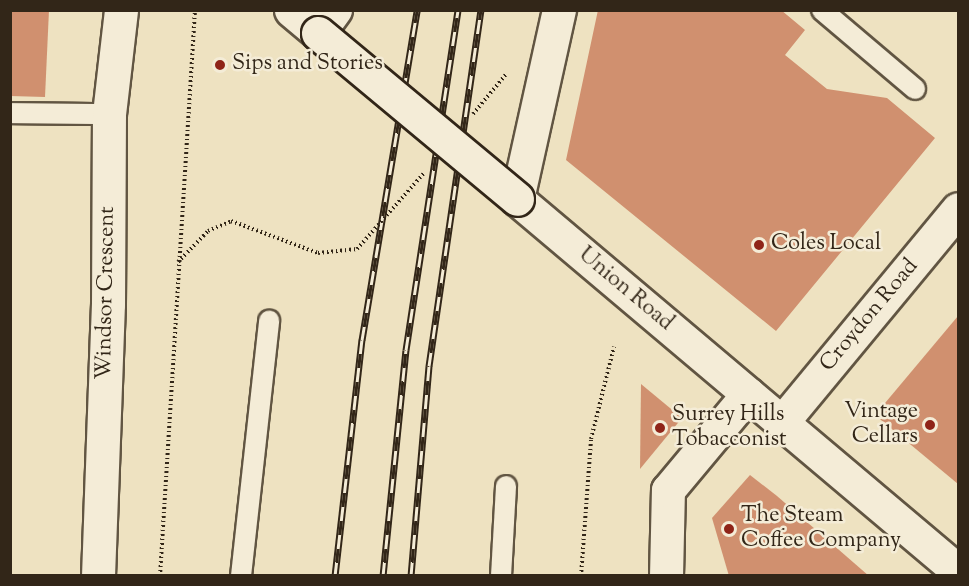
<!DOCTYPE html>
<html>
<head>
<meta charset="utf-8">
<style>
  body { margin:0 }
  #map { position:relative; width:969px; height:586px; overflow:hidden; background:#eee2c1; font-family:"Sorts Mill Goudy",serif }
  div>[style] { position:absolute }
  .building>* { inset:0; background:#d0906f }
  .path>* { height:4px; margin-top:-2px; transform-origin:0; background:repeating-linear-gradient(90deg,#322618 0 1.5px,transparent 0 4.5px) }
  .roads { filter:drop-shadow(2px 0 #615542) drop-shadow(-2px 0 #615542) drop-shadow(0 2px #615542) drop-shadow(0 -2px #615542) }
  .service>* { height:20px; margin:-10px; padding:0 10px; transform-origin:10px; border-radius:10px; background:#f4ecd7 }
  .minor>* { height:33px; margin:-16.5px; padding:0 16.5px; transform-origin:16.5px; border-radius:16.5px; background:#f4ecd7 }
  .tertiary>* { height:33px; margin:-16.5px; padding:0 16.5px; transform-origin:16.5px; border-radius:16.5px; background:#f4ecd7 }
  .secondary>* { height:33px; margin:-16.5px; padding:0 16.5px; transform-origin:16.5px; border-radius:16.5px; background:#f4ecd7 }
  .rail>* { height:7px; margin-top:-3.5px; transform-origin:0; background:repeating-linear-gradient(90deg,#f4ecd7 0 14px,#322618 0 28px); box-sizing:border-box; border-block:2px solid #322618 }
  .path-bridge>* { height:4px; margin-top:-2px; transform-origin:0; background:repeating-linear-gradient(90deg,#322618 0 1.5px,transparent 0 4.5px) }
  .bridges { filter:drop-shadow(2px 0 #322618) drop-shadow(-2px 0 #322618) drop-shadow(0 2px #322618) drop-shadow(0 -2px #322618) }
  .secondary-bridge>* { height:33px; margin:-16.5px; padding:0 16.5px; transform-origin:16.5px; border-radius:16.5px; background:#f4ecd7 }
  .dots>* { width:16px; height:16px; translate:-50% -50%; box-sizing:border-box; border:3px solid #f4ecd7; border-radius:50% }
  span { translate:-50% -50%; white-space:nowrap; text-align:center; line-height:1.15; -webkit-text-stroke:5px #f4ecd7; paint-order:stroke }
  .poi-label { font-size:22px; color:#322618 }
  .left { translate:0 -50%; text-align:left }
  .right { translate:-100% -50%; text-align:right }
  .street-label { font-size:22px; color:#322618 }
  .frame { position:absolute; inset:0; border:12px solid #322618; pointer-events:none }
</style>
</head>
<body>
<div id="map">
  <div class="building">
    <i style="clip-path:polygon(10px 10px,49px 10px,45px 97px,10px 96px)"></i>
    <i style="clip-path:polygon(598px 10px,781px 10px,805px 30px,785px 55px,827px 89px,887px 98px,935px 138px,776px 331px,566px 160px)"></i>
    <i style="clip-path:polygon(958px 316px,958px 484px,875px 415px)"></i>
    <i style="clip-path:polygon(641px 384px,682px 418px,640px 469px)"></i>
    <i style="clip-path:polygon(750px 475px,777px 496px,869px 576px,729px 576px,712px 518px)"></i>
  </div>
  <div class="path">
    <i style="left:178px;top:262px;width:43px;rotate:-45.9deg"></i>
    <i style="left:208px;top:231px;width:25px;rotate:-23deg"></i>
    <i style="left:231px;top:221px;width:93px;rotate:20.2deg"></i>
    <i style="left:160px;top:576px;width:567px;rotate:-86.46deg"></i>
    <i style="left:581px;top:576px;width:137px;rotate:-85.8deg"></i>
    <i style="left:591px;top:439px;width:95px;rotate:-76deg"></i>
  </div>
  <div class="roads">
    <div class="service">
      <i style="left:822px;top:10px;width:122px;rotate:40.3deg"></i>
      <i style="left:10px;top:113px;width:99px;rotate:0.6deg"></i>
      <i style="left:241px;top:576px;width:257px;rotate:-83.7deg"></i>
      <i style="left:501px;top:576px;width:90px;rotate:-86.8deg"></i>
    </div>
    <div class="minor">
      <i style="left:318px;top:33px;width:29px;rotate:-54deg"></i>
      <i style="left:517px;top:199px;width:194px;rotate:-77.5deg"></i>
      <i style="left:782px;top:422px;width:276px;rotate:-50.4deg"></i>
      <i style="left:666px;top:576px;width:86px;rotate:-88.7deg"></i>
      <i style="left:668px;top:490px;width:125px;rotate:-50.2deg"></i>
    </div>
    <div class="tertiary">
      <i style="left:98px;top:576px;width:272px;rotate:-87.9deg"></i>
      <i style="left:108px;top:304px;width:190px;rotate:-89.7deg"></i>
      <i style="left:109px;top:114px;width:105px;rotate:-83.4deg"></i>
    </div>
    <div class="secondary">
      <i style="left:291px;top:10px;width:35px;rotate:40deg"></i>
      <i style="left:517px;top:199px;width:577px;rotate:40.15deg"></i>
    </div>
  </div>
  <div class="rail">
    <i style="left:335px;top:576px;width:238px;rotate:-83.5deg"></i>
    <i style="left:362px;top:340px;width:335px;rotate:-80.5deg"></i>
    <i style="left:383px;top:576px;width:227px;rotate:-84.2deg"></i>
    <i style="left:406px;top:350px;width:344px;rotate:-81.3deg"></i>
    <i style="left:411px;top:576px;width:211px;rotate:-85.1deg"></i>
    <i style="left:429px;top:366px;width:360px;rotate:-81.7deg"></i>
  </div>
  <div class="path-bridge">
    <i style="left:473px;top:114px;width:53px;rotate:-50.3deg"></i>
    <i style="left:318px;top:253px;width:39px;rotate:-6deg"></i>
    <i style="left:357px;top:249px;width:101px;rotate:-48.6deg"></i>
  </div>
  <div class="bridges">
    <div class="secondary-bridge">
      <i style="left:318px;top:33px;width:259px;rotate:39.8deg"></i>
    </div>
  </div>
  <div class="dots">
    <i style="left:220px;top:65px;background:#8f2418"></i>
    <i style="left:759px;top:245px;background:#8f2418"></i>
    <i style="left:930px;top:425px;background:#8f2418"></i>
    <i style="left:660px;top:428px;background:#8f2418"></i>
    <i style="left:729px;top:529px;background:#8f2418"></i>
  </div>
  <div class="poi-label">
    <span class="left" style="left:232px;top:65px">Sips and Stories</span>
    <span class="left" style="left:771px;top:245px">Coles Local</span>
    <span class="right" style="left:918px;top:425px">Vintage<br>Cellars</span>
    <span class="left" style="left:672px;top:428px">Surrey Hills<br>Tobacconist</span>
    <span class="left" style="left:741px;top:529px">The Steam<br>Coffee Company</span>
  </div>
  <div class="street-label">
    <span style="left:625px;top:290px;rotate:40deg">Union Road</span>
    <span style="left:107px;top:293px;rotate:-89deg">Windsor Crescent</span>
    <span style="left:870px;top:316px;rotate:-50deg">Croydon Road</span>
  </div>
  <div class="frame"></div>
</div>
</body>
</html>
